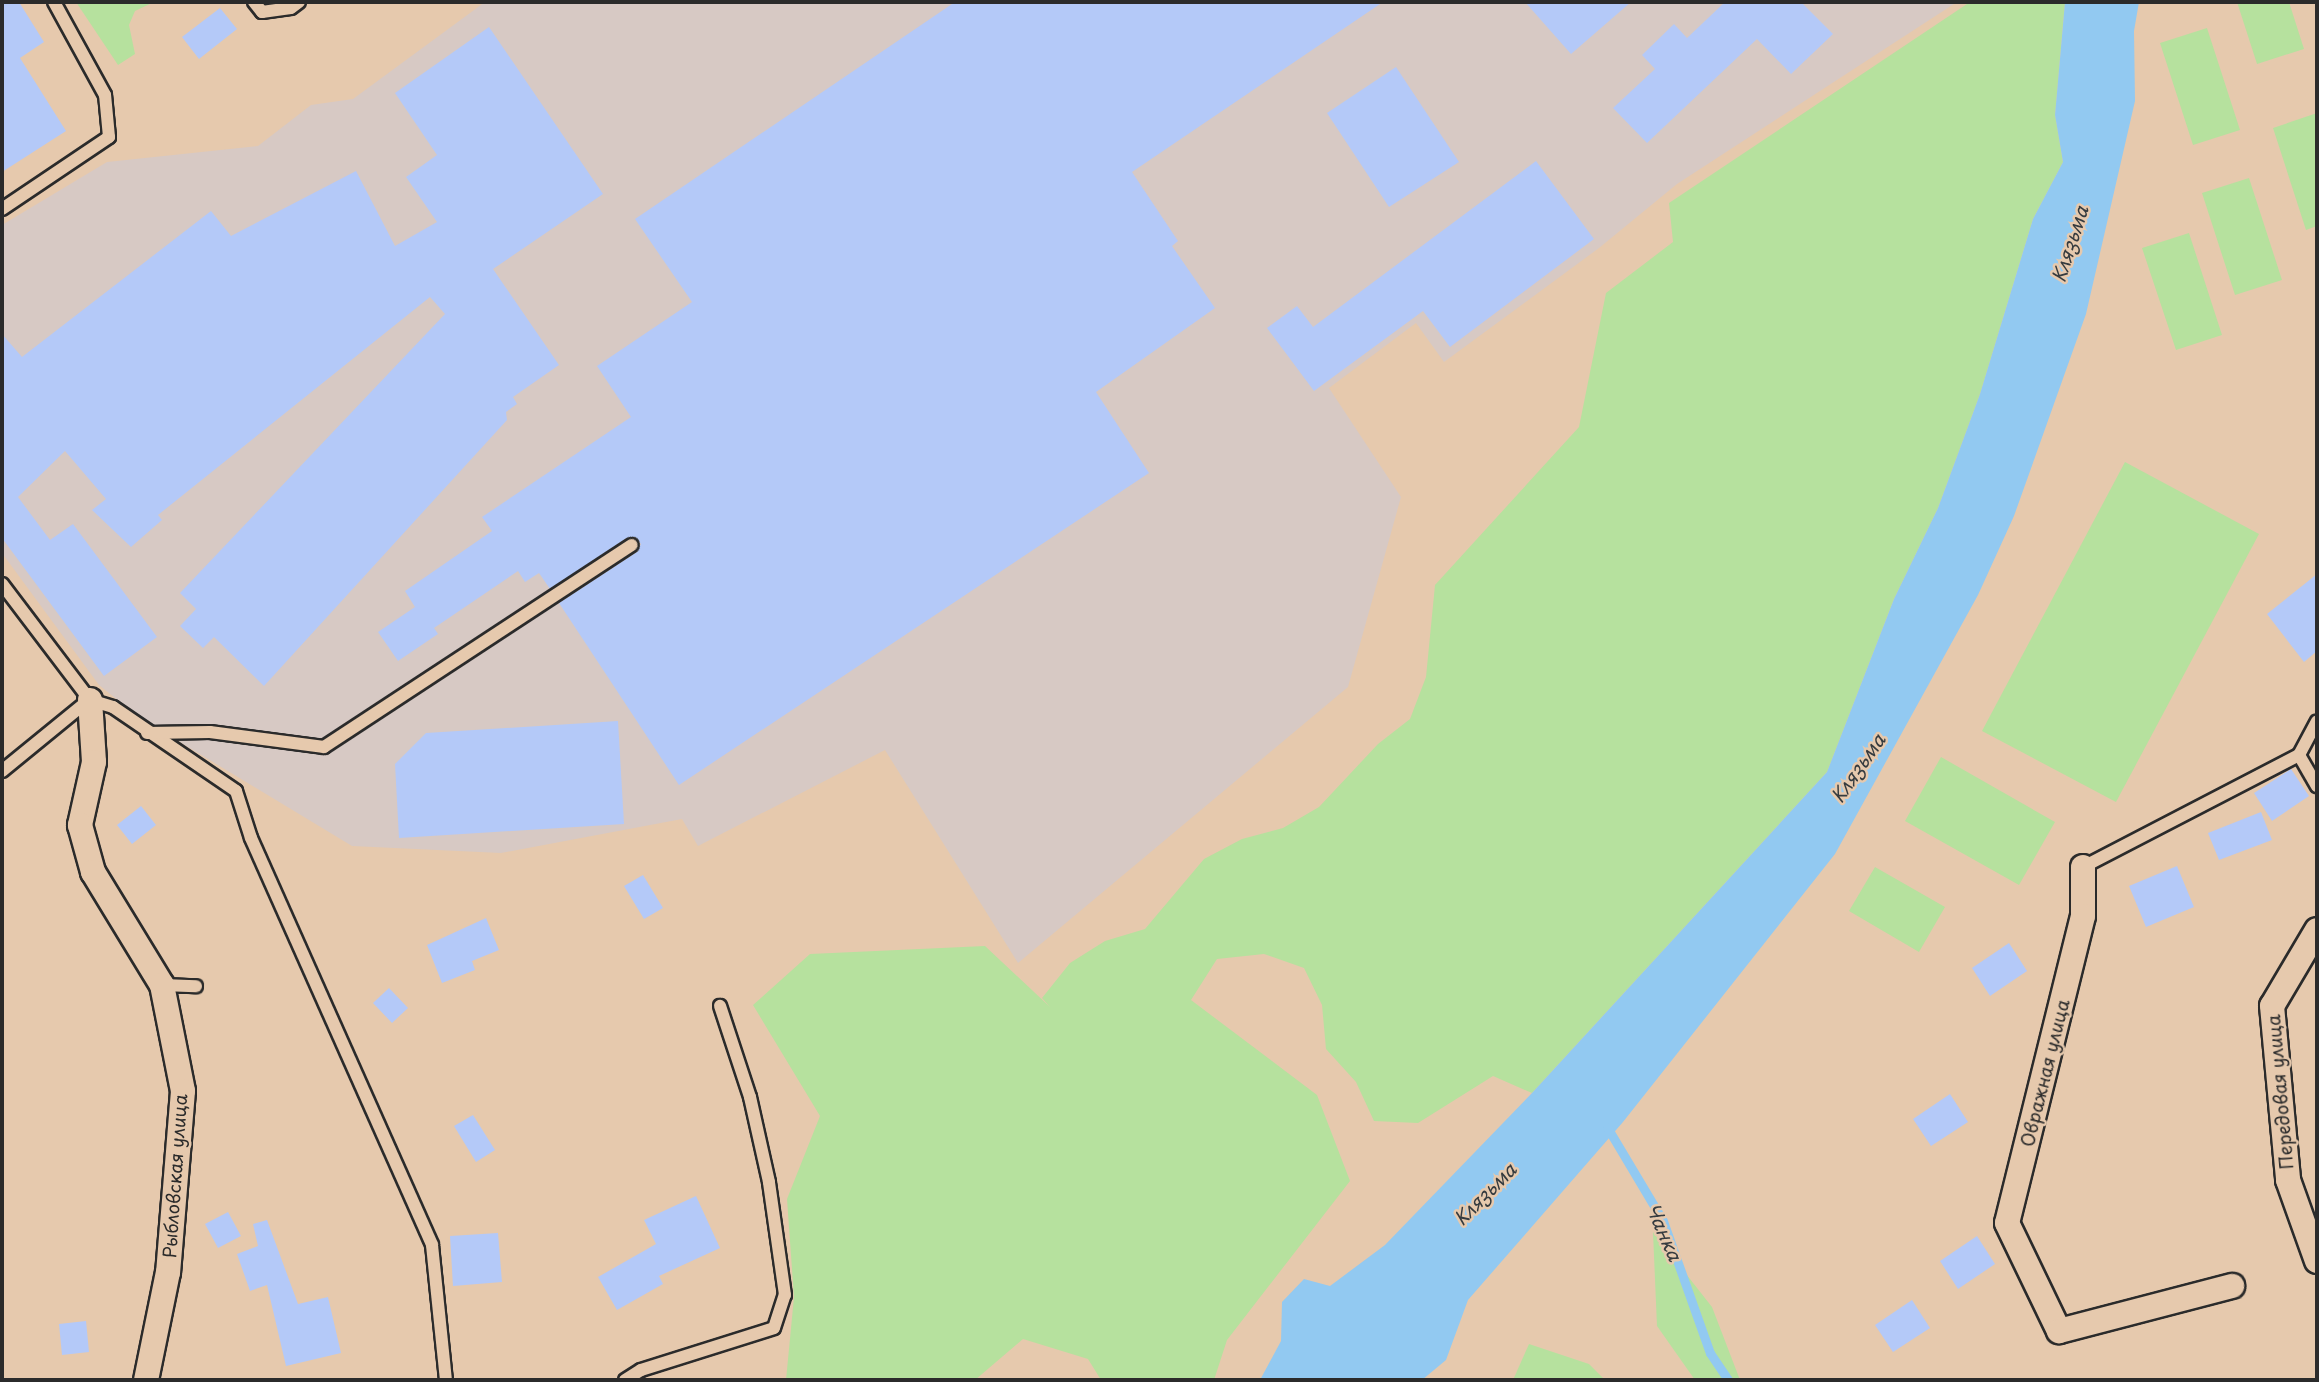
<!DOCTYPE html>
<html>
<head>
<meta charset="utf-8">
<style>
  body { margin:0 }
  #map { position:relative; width:2319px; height:1382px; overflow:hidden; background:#e6c9ad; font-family:"Playpen Sans",sans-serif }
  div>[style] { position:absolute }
  .built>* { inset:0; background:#d7c9c4 }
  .green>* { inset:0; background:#b6e19e }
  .water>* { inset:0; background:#92c9f1 }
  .stream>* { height:9px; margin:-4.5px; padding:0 4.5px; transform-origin:4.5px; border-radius:4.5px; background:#92c9f1 }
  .building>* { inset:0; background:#b4c9f8 }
  .roads { filter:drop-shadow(2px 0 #2b2b2b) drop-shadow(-2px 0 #2b2b2b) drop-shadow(0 2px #2b2b2b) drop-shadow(0 -2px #2b2b2b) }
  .lane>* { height:12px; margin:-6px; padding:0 6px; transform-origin:6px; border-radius:6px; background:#e6c9ad }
  .street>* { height:24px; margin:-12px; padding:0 12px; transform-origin:12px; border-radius:12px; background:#e6c9ad }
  span { translate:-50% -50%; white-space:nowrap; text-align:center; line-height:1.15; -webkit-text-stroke:5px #e6c9ad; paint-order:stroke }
  .street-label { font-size:18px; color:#2b2b2b }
  .water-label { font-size:19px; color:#353b3f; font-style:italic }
  .frame { position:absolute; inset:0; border:4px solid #2b2b2b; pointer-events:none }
</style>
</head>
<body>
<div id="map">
  <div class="built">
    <i style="clip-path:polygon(485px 2px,1957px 2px,1677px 184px,1599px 248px,1444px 362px,1416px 323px,1329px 388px,1401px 497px,1348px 687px,1018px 963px,885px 750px,698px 846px,682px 819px,501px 853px,352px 846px,140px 718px,99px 685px,2px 553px,2px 225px,107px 162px,258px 146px,311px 105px,353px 99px)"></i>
  </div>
  <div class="green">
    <i style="clip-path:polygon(76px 2px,154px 2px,135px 11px,129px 25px,135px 54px,118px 65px)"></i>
    <i style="clip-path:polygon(1970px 2px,2065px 2px,2055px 115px,2063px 162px,2033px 219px,1980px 394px,1938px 508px,1894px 599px,1827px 772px,1532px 1093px,1493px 1076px,1418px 1123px,1374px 1121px,1356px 1082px,1326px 1049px,1322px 1005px,1304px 968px,1264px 954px,1217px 959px,1191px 1000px,1317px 1095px,1350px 1181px,1227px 1340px,1214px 1380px,1101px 1380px,1088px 1359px,1023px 1339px,975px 1380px,786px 1380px,794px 1297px,787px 1199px,820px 1116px,753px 1005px,810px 954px,985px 946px,1050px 1007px,1042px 998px,1070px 963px,1105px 941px,1145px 929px,1204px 859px,1242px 839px,1283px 828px,1319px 807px,1378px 744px,1410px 719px,1426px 677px,1435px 585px,1579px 427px,1606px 293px,1673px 242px,1669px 203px)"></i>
    <i style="clip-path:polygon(2237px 2px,2289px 2px,2304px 49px,2257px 64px)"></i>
    <i style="clip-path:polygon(2207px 28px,2240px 130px,2193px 145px,2160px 43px)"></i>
    <i style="clip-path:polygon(2317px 113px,2317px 226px,2306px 230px,2273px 128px)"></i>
    <i style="clip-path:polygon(2249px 178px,2282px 280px,2235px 295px,2202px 193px)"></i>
    <i style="clip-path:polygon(2189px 233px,2222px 335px,2176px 350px,2142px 248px)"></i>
    <i style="clip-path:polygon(2125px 462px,2259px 534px,2116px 802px,1982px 731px)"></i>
    <i style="clip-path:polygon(1941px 757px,2055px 822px,2019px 885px,1905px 821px)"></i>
    <i style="clip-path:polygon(1875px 867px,1945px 907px,1919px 952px,1849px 911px)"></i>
    <i style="clip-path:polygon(1653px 1232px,1712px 1307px,1740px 1380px,1695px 1380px,1657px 1326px)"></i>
    <i style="clip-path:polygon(1529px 1344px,1589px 1364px,1605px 1380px,1513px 1380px)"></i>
  </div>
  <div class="water">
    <i style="clip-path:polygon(2065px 2px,2139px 2px,2134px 31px,2135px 101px,2086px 314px,2014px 516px,1978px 595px,1835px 854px,1623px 1122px,1468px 1300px,1446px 1360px,1422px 1380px,1260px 1380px,1281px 1341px,1282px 1302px,1304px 1279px,1330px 1286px,1385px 1245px,1532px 1093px,1827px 772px,1894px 599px,1938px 508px,1980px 394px,2033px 219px,2063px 162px,2055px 115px)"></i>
  </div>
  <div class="stream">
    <i style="left:1607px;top:1127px;width:109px;rotate:59.2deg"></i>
    <i style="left:1663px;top:1221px;width:140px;rotate:70.4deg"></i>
    <i style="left:1710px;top:1353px;width:32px;rotate:56deg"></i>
  </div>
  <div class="building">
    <i style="clip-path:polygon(2px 2px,19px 2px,44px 42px,20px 58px,66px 131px,2px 172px)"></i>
    <i style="clip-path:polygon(955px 2px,1383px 2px,1132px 172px,1178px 241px,1172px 246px,1215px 308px,1096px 392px,1149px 473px,679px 785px,559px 603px,637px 552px,641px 544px,635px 537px,627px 538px,550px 589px,539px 573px,525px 582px,518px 571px,434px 628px,438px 634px,398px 661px,378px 632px,415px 607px,405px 591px,492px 531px,482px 517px,631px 417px,597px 366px,692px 302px,635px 219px)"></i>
    <i style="clip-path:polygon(1525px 2px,1631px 2px,1571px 54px)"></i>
    <i style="clip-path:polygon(1725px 2px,1801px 2px,1833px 34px,1791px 74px,1757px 39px,1647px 143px,1613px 108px,1655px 69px,1642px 55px,1674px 24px,1687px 38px)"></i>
    <i style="clip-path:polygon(220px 8px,237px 29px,199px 59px,182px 37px)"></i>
    <i style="clip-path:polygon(489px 27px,603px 194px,493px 269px,559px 365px,513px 397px,517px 404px,506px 412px,507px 420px,264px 686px,214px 637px,203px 648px,180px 626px,196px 609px,180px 593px,445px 314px,430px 297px,158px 515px,162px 520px,131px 547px,92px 510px,106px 499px,65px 451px,18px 497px,50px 540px,73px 524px,157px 637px,104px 676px,2px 538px,2px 334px,22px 357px,211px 211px,231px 236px,356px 171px,395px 246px,437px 222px,406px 177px,437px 155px,395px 93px)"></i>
    <i style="clip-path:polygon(1396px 67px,1459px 162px,1389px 207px,1327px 113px)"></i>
    <i style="clip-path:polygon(1536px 161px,1594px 239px,1450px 347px,1423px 311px,1314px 391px,1267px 328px,1297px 306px,1313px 327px)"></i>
    <i style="clip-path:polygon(2317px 574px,2317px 651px,2304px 662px,2267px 614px)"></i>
    <i style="clip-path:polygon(618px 721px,624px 824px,399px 838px,395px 764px,426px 733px)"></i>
    <i style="clip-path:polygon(2291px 769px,2309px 796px,2272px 821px,2254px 793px)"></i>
    <i style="clip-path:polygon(141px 806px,156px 825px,132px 844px,117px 825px)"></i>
    <i style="clip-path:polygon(2261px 812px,2272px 840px,2219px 860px,2208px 833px)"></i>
    <i style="clip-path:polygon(2177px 866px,2194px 907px,2146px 927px,2129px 886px)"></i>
    <i style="clip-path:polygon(643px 875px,663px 908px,644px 919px,624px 886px)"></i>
    <i style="clip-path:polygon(486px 918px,499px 950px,472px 961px,475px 970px,442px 983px,427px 945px)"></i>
    <i style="clip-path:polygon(2009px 943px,2027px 971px,1990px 996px,1972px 968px)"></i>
    <i style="clip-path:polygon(389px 988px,408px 1008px,392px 1023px,373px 1003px)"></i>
    <i style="clip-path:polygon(1950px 1094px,1968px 1122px,1931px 1146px,1913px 1119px)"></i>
    <i style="clip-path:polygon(473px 1115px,495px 1150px,476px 1162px,454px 1126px)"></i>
    <i style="clip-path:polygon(696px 1196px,720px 1248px,659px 1276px,663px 1284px,617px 1310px,598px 1277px,656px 1244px,644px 1220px)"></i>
    <i style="clip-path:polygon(228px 1212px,241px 1236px,218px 1248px,205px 1224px)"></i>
    <i style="clip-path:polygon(267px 1220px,298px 1304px,328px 1297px,341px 1353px,286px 1366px,267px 1285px,250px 1291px,237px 1254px,258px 1246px,253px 1224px)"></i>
    <i style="clip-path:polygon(498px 1233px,502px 1282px,453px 1286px,450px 1236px)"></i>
    <i style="clip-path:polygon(1977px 1236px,1995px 1264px,1958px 1289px,1940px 1261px)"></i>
    <i style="clip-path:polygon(1912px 1300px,1930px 1328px,1893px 1352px,1875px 1325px)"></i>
    <i style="clip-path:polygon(86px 1321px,89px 1352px,62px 1355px,59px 1324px)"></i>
  </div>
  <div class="roads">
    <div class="lane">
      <i style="left:254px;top:2px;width:13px;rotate:51deg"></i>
      <i style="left:262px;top:12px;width:29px;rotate:-8deg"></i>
      <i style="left:291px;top:8px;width:10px;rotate:-37deg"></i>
      <i style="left:2px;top:209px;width:129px;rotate:-33.9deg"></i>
      <i style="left:109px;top:137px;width:42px;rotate:-95.4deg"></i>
      <i style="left:105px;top:95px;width:106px;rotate:-118.7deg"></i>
      <i style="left:2px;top:584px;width:146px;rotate:52.8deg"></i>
      <i style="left:90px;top:700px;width:24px;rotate:17deg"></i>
      <i style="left:113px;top:707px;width:149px;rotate:34.3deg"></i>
      <i style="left:236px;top:791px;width:49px;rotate:72.3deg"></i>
      <i style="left:251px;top:838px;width:445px;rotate:66deg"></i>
      <i style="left:432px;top:1245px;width:136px;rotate:84.1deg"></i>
      <i style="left:147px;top:733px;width:63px;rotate:-0.9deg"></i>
      <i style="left:210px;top:732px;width:115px;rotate:7.5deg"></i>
      <i style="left:324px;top:747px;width:368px;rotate:-33.3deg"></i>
      <i style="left:2299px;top:755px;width:38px;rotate:-62deg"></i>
      <i style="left:2299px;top:755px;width:36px;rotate:60deg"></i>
      <i style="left:2px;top:771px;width:112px;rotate:-39.2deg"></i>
      <i style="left:2083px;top:867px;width:243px;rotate:-27.4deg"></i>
      <i style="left:162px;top:985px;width:34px;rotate:2deg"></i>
      <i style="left:625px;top:1380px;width:19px;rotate:-32deg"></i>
      <i style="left:641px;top:1370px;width:139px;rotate:-17.5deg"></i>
      <i style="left:774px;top:1328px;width:35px;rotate:-72deg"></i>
      <i style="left:785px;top:1295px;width:114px;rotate:-98.1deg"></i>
      <i style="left:769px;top:1182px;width:87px;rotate:-102.6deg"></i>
      <i style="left:750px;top:1097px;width:96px;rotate:-108.2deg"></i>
    </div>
    <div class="street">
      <i style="left:90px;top:700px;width:62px;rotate:86.3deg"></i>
      <i style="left:94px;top:762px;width:65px;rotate:102.5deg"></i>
      <i style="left:80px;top:825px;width:49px;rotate:74.5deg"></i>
      <i style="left:93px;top:872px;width:132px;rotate:58.6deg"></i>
      <i style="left:162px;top:985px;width:108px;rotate:78.8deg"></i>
      <i style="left:183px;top:1091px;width:182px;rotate:94.7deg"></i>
      <i style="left:168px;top:1272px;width:110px;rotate:101.5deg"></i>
      <i style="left:2083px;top:867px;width:49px;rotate:90deg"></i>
      <i style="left:2083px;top:916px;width:316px;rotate:103.9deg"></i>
      <i style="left:2007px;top:1223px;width:120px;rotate:64.3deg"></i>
      <i style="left:2059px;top:1331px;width:179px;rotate:-14.6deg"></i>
      <i style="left:2317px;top:930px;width:88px;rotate:120.6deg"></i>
      <i style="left:2272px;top:1006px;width:175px;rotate:84.7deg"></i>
      <i style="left:2288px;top:1180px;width:86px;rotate:70.3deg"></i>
    </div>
  </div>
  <div class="street-label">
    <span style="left:2045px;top:1073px;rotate:-76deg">Овражная улица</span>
    <span style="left:2280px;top:1092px;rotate:-95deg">Передовая улица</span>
    <span style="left:175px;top:1176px;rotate:-86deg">Рыбловская улица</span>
  </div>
  <div class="water-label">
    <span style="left:2070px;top:244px;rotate:-72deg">Клязьма</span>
    <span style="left:1858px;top:768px;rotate:-55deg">Клязьма</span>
    <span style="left:1485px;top:1194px;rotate:-45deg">Клязьма</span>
    <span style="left:1664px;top:1232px;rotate:66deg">Чанка</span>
  </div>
  <div class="frame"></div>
</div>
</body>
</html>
